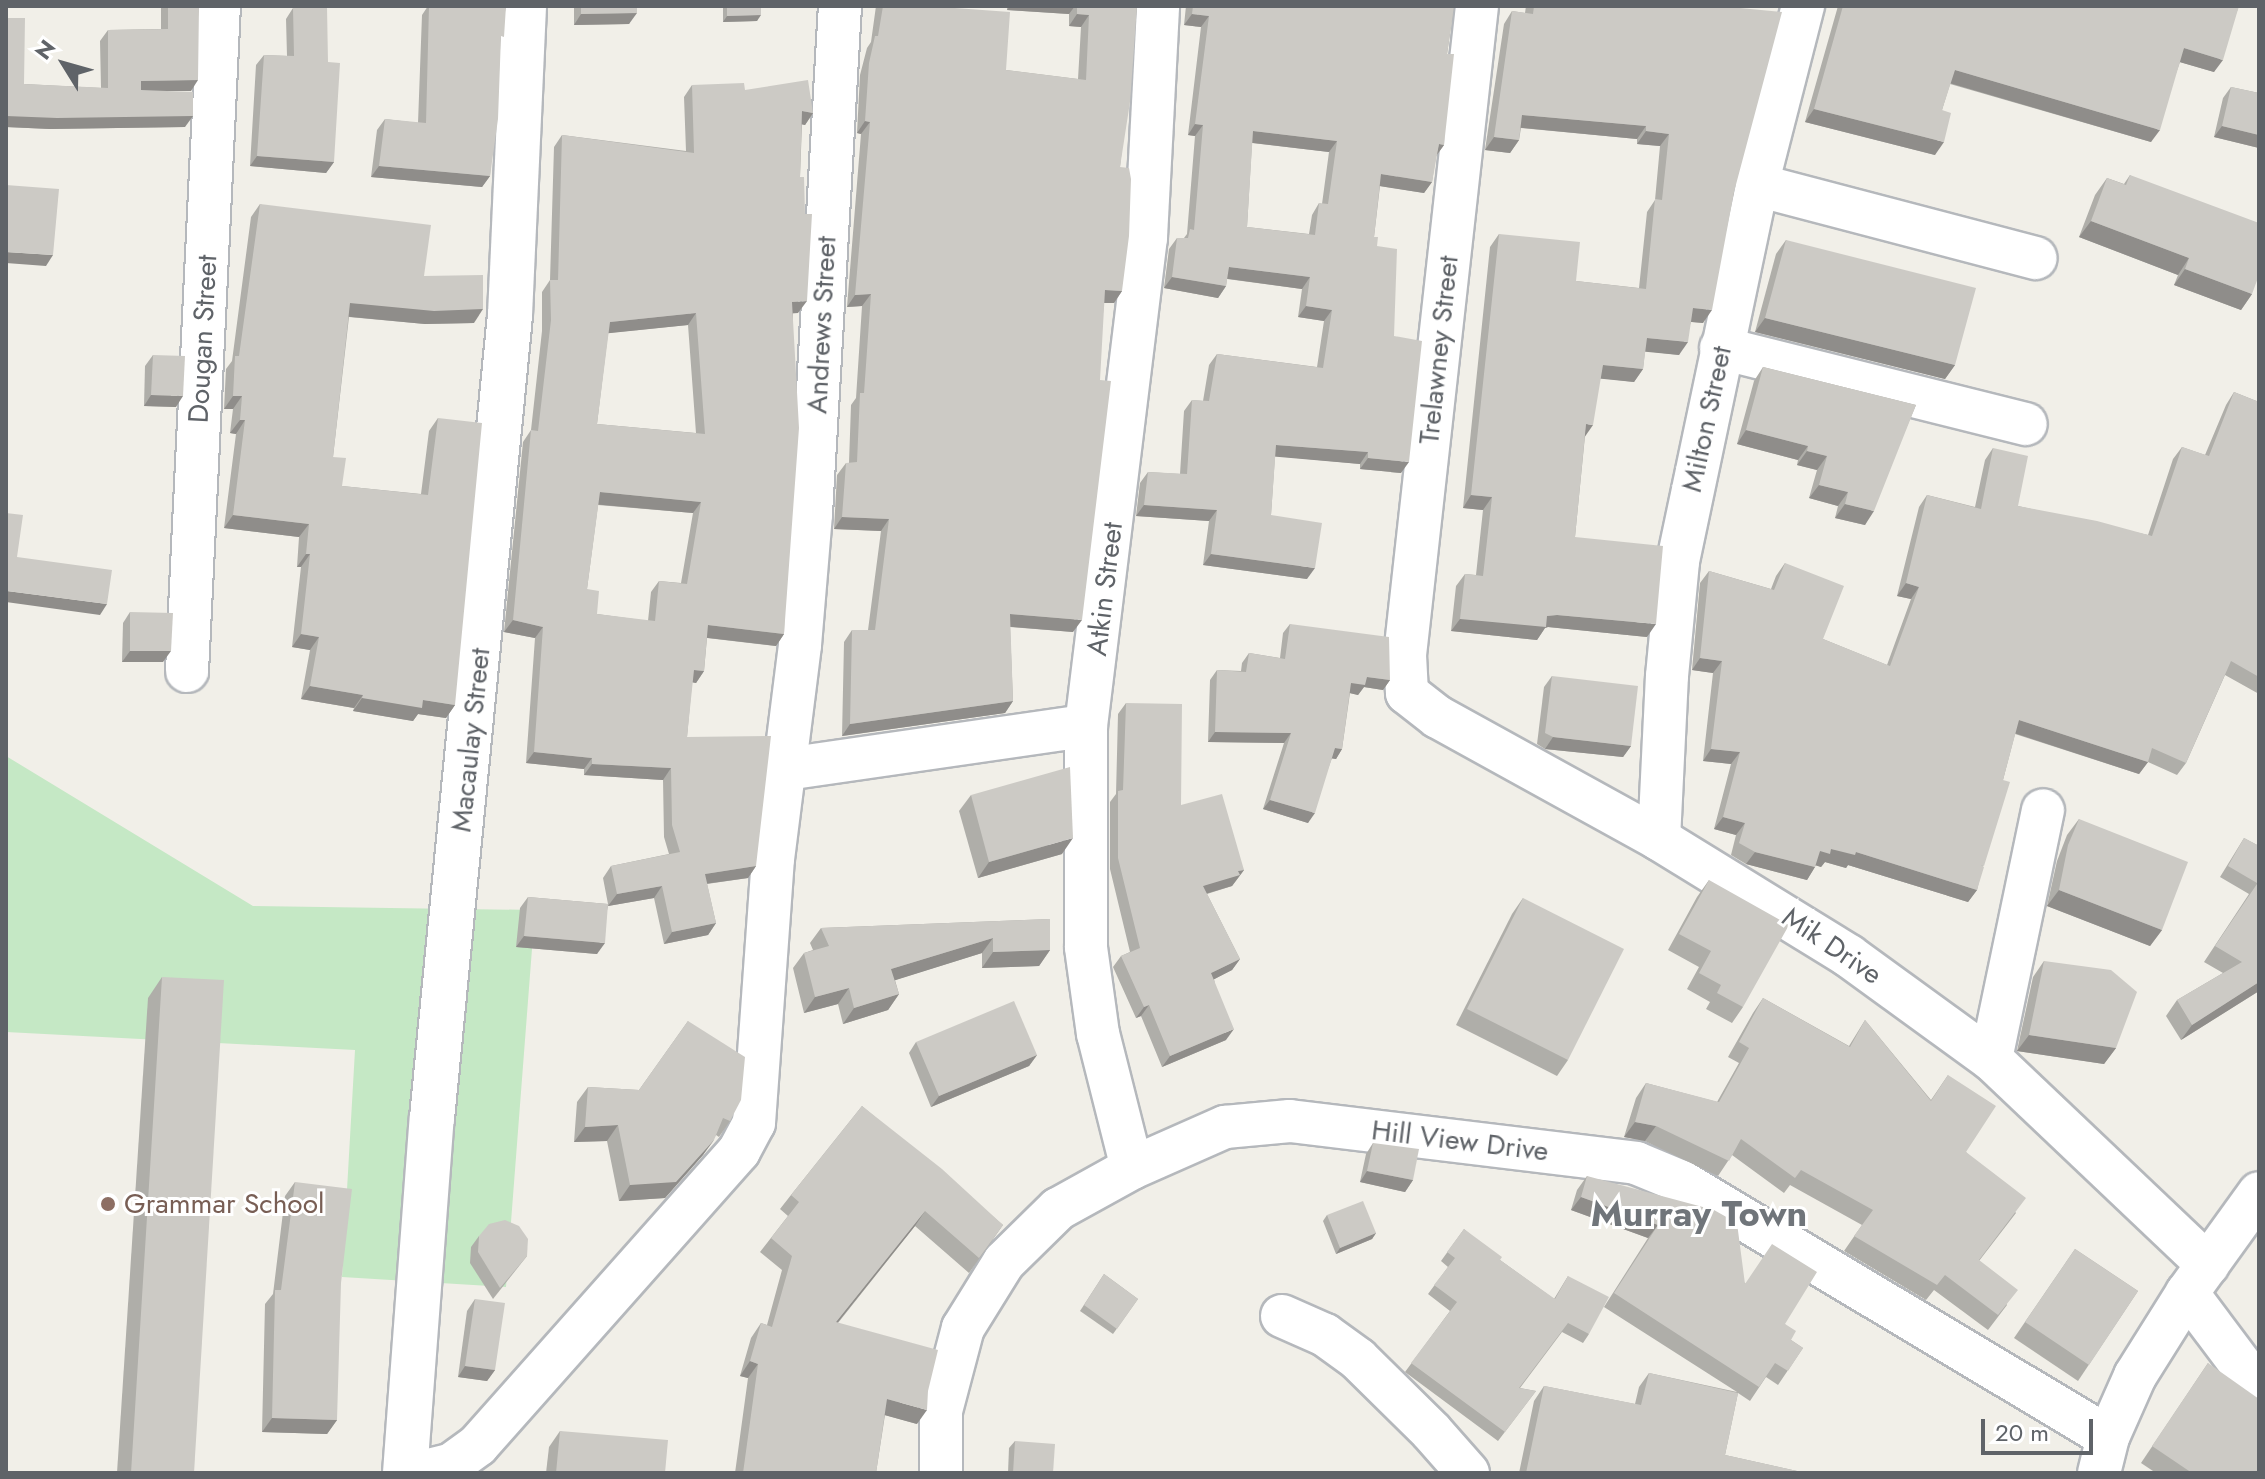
<!DOCTYPE html>
<html>
<head>
<meta charset="utf-8">
<style>
  body { margin:0 }
  #map { position:relative; width:2265px; height:1479px; overflow:hidden; background:#f1efe8; font-family:Jost,sans-serif }
  div>[style] { position:absolute }
  .green>* { inset:0; background:#c5e8c5 }
  .roads { filter:drop-shadow(2px 0 #b5b8bc) drop-shadow(-2px 0 #b5b8bc) drop-shadow(0 2px #b5b8bc) drop-shadow(0 -2px #b5b8bc) }
  .street>* { height:42px; margin:-21px; padding:0 21px; transform-origin:21px; border-radius:21px; background:#fff }
  .secondary>* { height:44px; margin:-22px; padding:0 22px; transform-origin:22px; border-radius:22px; background:#fff }
  .wall>* { inset:0; background:#afaea9 }
  .shaded-wall>* { inset:0; background:#8f8d8a }
  .building>* { inset:0; background:#cccac5 }
  .dots>* { width:22px; height:22px; translate:-50% -50%; box-sizing:border-box; border:4px solid #fff; border-radius:50% }
  span { translate:-50% -50%; white-space:nowrap; text-align:center; line-height:1.15; -webkit-text-stroke:6px #fff; paint-order:stroke }
  .street-label { font-size:28px; color:#5f6368 }
  .education-label { font-size:28px; color:#785e54 }
  .left { translate:0 -50%; text-align:left }
  .district-label { font-size:36px; color:#70757a; font-weight:700 }
  .frame { position:absolute; inset:0; border:8px solid #5f6368; pointer-events:none }
  .north { position:absolute; left:24px; top:24px; width:80px; height:80px; -webkit-text-stroke:6px #fff; paint-order:stroke; rotate:307deg; font-size:22px; font-weight:700; line-height:32px; text-align:center; color:#5f6368 }
  .north::after { content:''; display:block; margin:auto; width:28px; height:36px; background:#5f6368; clip-path:polygon(50% 0,100% 100%,50% 72%,0 100%) }
  .scale { position:absolute; left:1981px; top:1419px; width:112px; height:36px; box-sizing:border-box; border:4px solid #5f6368; border-top:0; padding-left:10px; font-size:24px; line-height:28px; white-space:nowrap; color:#5f6368; -webkit-text-stroke:6px #fff; paint-order:stroke }
</style>
</head>
<body>
<div id="map">
  <div class="green">
    <i style="clip-path:polygon(6px 756px,253px 906px,535px 910px,506px 1287px,342px 1277px,355px 1050px,6px 1032px)"></i>
  </div>
  <div class="roads">
    <div class="street">
      <i style="left:1477px;top:6px;width:653px;rotate:96.33deg"></i>
      <i style="left:1405px;top:655px;width:38px;rotate:87deg"></i>
      <i style="left:1407px;top:693px;width:39px;rotate:38deg"></i>
      <i style="left:1438px;top:717px;width:252px;rotate:28.9deg"></i>
      <i style="left:1659px;top:839px;width:223px;rotate:31.6deg"></i>
      <i style="left:1849px;top:956px;width:175px;rotate:36deg"></i>
      <i style="left:1991px;top:1059px;width:299px;rotate:43.5deg"></i>
      <i style="left:1757px;top:185px;width:288px;rotate:14.7deg"></i>
      <i style="left:1721px;top:348px;width:314px;rotate:14deg"></i>
      <i style="left:187px;top:671px;width:666px;rotate:-87.25deg"></i>
      <i style="left:786px;top:769px;width:303px;rotate:-8.2deg"></i>
      <i style="left:1659px;top:839px;width:163px;rotate:-87.2deg"></i>
      <i style="left:1667px;top:676px;width:116px;rotate:-84.5deg"></i>
      <i style="left:1678px;top:561px;width:384px;rotate:-78.1deg"></i>
      <i style="left:1757px;top:185px;width:185px;rotate:-75.6deg"></i>
      <i style="left:1991px;top:1059px;width:254px;rotate:-78.2deg"></i>
      <i style="left:1132px;top:1168px;width:138px;rotate:-104.2deg"></i>
      <i style="left:1098px;top:1034px;width:88px;rotate:-97.9deg"></i>
      <i style="left:1086px;top:947px;width:221px;rotate:-90deg"></i>
      <i style="left:1086px;top:726px;width:493px;rotate:-83deg"></i>
      <i style="left:1146px;top:237px;width:231px;rotate:-87deg"></i>
      <i style="left:2187px;top:1293px;width:120px;rotate:53.1deg"></i>
      <i style="left:1282px;top:1316px;width:47px;rotate:23.8deg"></i>
      <i style="left:1325px;top:1335px;width:41px;rotate:36deg"></i>
      <i style="left:1358px;top:1359px;width:103px;rotate:44.6deg"></i>
      <i style="left:1431px;top:1431px;width:56px;rotate:48.6deg"></i>
      <i style="left:417px;top:1473px;width:36px;rotate:-14deg"></i>
      <i style="left:452px;top:1464px;width:32px;rotate:-36deg"></i>
      <i style="left:478px;top:1445px;width:393px;rotate:-48.4deg"></i>
      <i style="left:739px;top:1151px;width:32px;rotate:-62deg"></i>
      <i style="left:754px;top:1123px;width:265px;rotate:-85.9deg"></i>
      <i style="left:773px;top:859px;width:216px;rotate:-82.8deg"></i>
      <i style="left:800px;top:645px;width:132px;rotate:-85.2deg"></i>
      <i style="left:811px;top:513px;width:508px;rotate:-86.73deg"></i>
      <i style="left:941px;top:1473px;width:62px;rotate:-90deg"></i>
      <i style="left:941px;top:1411px;width:86px;rotate:-75.2deg"></i>
      <i style="left:963px;top:1328px;width:78px;rotate:-58.2deg"></i>
      <i style="left:1004px;top:1262px;width:76px;rotate:-44.5deg"></i>
      <i style="left:1058px;top:1209px;width:85px;rotate:-29deg"></i>
      <i style="left:1132px;top:1168px;width:102px;rotate:-23.8deg"></i>
      <i style="left:1225px;top:1127px;width:65px;rotate:-5.3deg"></i>
      <i style="left:1290px;top:1121px;width:349px;rotate:6.9deg"></i>
      <i style="left:1636px;top:1163px;width:50px;rotate:22.4deg"></i>
      <i style="left:1682px;top:1182px;width:496px;rotate:30.9deg"></i>
      <i style="left:2099px;top:1473px;width:37px;rotate:-76deg"></i>
      <i style="left:2108px;top:1437px;width:67px;rotate:-66.1deg"></i>
      <i style="left:2135px;top:1376px;width:98px;rotate:-57.9deg"></i>
      <i style="left:2187px;top:1293px;width:123px;rotate:-54.2deg"></i>
    </div>
    <div class="secondary">
      <i style="left:405px;top:1473px;width:356px;rotate:-85.7deg"></i>
      <i style="left:432px;top:1118px;width:807px;rotate:-84.45deg"></i>
      <i style="left:510px;top:315px;width:309px;rotate:-87.4deg"></i>
    </div>
  </div>
  <div class="wall">
    <i style="clip-path:polygon(161px 6px,199px 6px,191px 91px,166px 91px,185px 127px,50px 129px,6px 127px,6px 18px,24px 84px,101px 88px,100px 41px,108px 30px,161px 29px)"></i>
    <i style="clip-path:polygon(428px 6px,506px 6px,500px 42px,490px 176px,482px 187px,371px 177px,377px 130px,385px 119px,418px 123px,422px 15px)"></i>
    <i style="clip-path:polygon(574px 6px,637px 6px,629px 24px,574px 25px)"></i>
    <i style="clip-path:polygon(723px 6px,761px 6px,757px 21px,723px 22px)"></i>
    <i style="clip-path:polygon(876px 6px,941px 6px,941px 7px,1006px 70px,1078px 79px,1081px 27px,1069px 26px,1069px 14px,1007px 10px,1007px 6px,1137px 6px,1120px 167px,1122px 291px,1114px 303px,1104px 303px,1073px 632px,1010px 627px,1013px 701px,1005px 713px,842px 736px,844px 642px,852px 630px,868px 630px,881px 531px,834px 529px,837px 475px,846px 463px,849px 463px,851px 405px,856px 398px,862px 306px,847px 307px,861px 134px,857px 133px,860px 75px,867px 48px,871px 42px)"></i>
    <i style="clip-path:polygon(evenodd,1186px 6px,1454px 6px,1447px 54px,1444px 145px,1436px 156px,1432px 182px,1424px 193px,1380px 186px,1374px 237px,1377px 246px,1394px 336px,1401px 473px,1360px 469px,1360px 464px,1275px 456px,1271px 515px,1307px 579px,1203px 565px,1209px 521px,1136px 516px,1140px 483px,1148px 472px,1180px 474px,1184px 411px,1192px 400px,1203px 401px,1209px 365px,1217px 354px,1317px 367px,1324px 321px,1298px 317px,1302px 289px,1227px 279px,1226px 286px,1218px 298px,1164px 288px,1169px 249px,1177px 238px,1184px 238px,1187px 234px,1195px 136px,1188px 135px,1201px 27px,1184px 25px,1186px 6px,1252px 143px,1329px 152px,1322px 204px,1319px 203px,1312px 215px,1309px 234px,1247px 227px,1252px 143px)"></i>
    <i style="clip-path:polygon(1526px 6px,1719px 6px,1734px 192px,1703px 323px,1691px 322px,1679px 355px,1645px 351px,1643px 369px,1634px 382px,1600px 378px,1585px 436px,1575px 537px,1647px 637px,1548px 627px,1545px 628px,1537px 640px,1451px 631px,1456px 586px,1465px 574px,1476px 575px,1483px 510px,1463px 508px,1490px 247px,1499px 234px,1576px 281px,1639px 288px,1647px 212px,1655px 200px,1660px 146px,1637px 144px,1637px 139px,1521px 128px,1519px 140px,1510px 153px,1485px 150px,1504px 24px,1512px 11px,1525px 13px)"></i>
    <i style="clip-path:polygon(1838px 6px,2239px 6px,2214px 72px,2180px 62px,2151px 142px,1950px 84px,1942px 110px,1935px 155px,1805px 122px)"></i>
    <i style="clip-path:polygon(293px 8px,328px 62px,334px 162px,326px 173px,250px 166px,256px 65px,264px 55px,287px 56px,286px 19px)"></i>
    <i style="clip-path:polygon(evenodd,692px 85px,745px 90px,813px 113px,805px 125px,802px 124px,800px 177px,798px 313px,793px 313px,784px 634px,776px 646px,707px 638px,704px 671px,696px 683px,692px 682px,687px 737px,756px 866px,748px 878px,707px 884px,716px 923px,708px 935px,664px 944px,654px 898px,608px 906px,597px 954px,516px 947px,520px 908px,528px 897px,608px 904px,603px 878px,611px 866px,669px 854px,664px 837px,663px 780px,584px 775px,584px 769px,526px 763px,535px 638px,504px 632px,523px 442px,531px 430px,542px 331px,542px 292px,550px 280px,554px 147px,562px 135px,686px 151px,684px 97px,692px 85px,688px 325px,696px 433px,597px 424px,608px 333px,688px 325px,692px 85px,598px 505px,693px 513px,681px 583px,659px 581px,651px 592px,648px 621px,597px 614px,587px 589px,598px 505px)"></i>
    <i style="clip-path:polygon(2231px 87px,2259px 93px,2259px 148px,2214px 137px,2223px 98px)"></i>
    <i style="clip-path:polygon(2130px 175px,2252px 294px,2241px 310px,2174px 285px,2178px 275px,2079px 237px,2095px 195px,2107px 178px,2124px 184px)"></i>
    <i style="clip-path:polygon(260px 204px,424px 276px,474px 323px,425px 324px,349px 317px,333px 457px,342px 486px,421px 494px,429px 431px,438px 418px,455px 705px,446px 718px,418px 714px,413px 721px,353px 711px,354px 708px,301px 699px,310px 650px,292px 647px,301px 567px,297px 567px,299px 537px,224px 528px,236px 434px,230px 433px,233px 409px,224px 409px,226px 369px,232px 361px,251px 217px)"></i>
    <i style="clip-path:polygon(1786px 240px,1955px 365px,1945px 379px,1755px 332px,1776px 254px)"></i>
    <i style="clip-path:polygon(153px 355px,176px 407px,144px 406px,145px 366px)"></i>
    <i style="clip-path:polygon(1763px 367px,1916px 405px,1865px 525px,1835px 518px,1838px 506px,1809px 498px,1817px 470px,1797px 465px,1798px 460px,1737px 444px,1754px 381px)"></i>
    <i style="clip-path:polygon(2234px 392px,2259px 402px,2259px 694px,2225px 675px,2186px 763px,2177px 775px,2148px 762px,2139px 774px,2015px 734px,2003px 780px,1977px 890px,1968px 902px,1848px 865px,1846px 868px,1825px 862px,1821px 867px,1816px 865px,1807px 880px,1746px 864px,1731px 855px,1736px 835px,1714px 829px,1731px 764px,1703px 761px,1713px 673px,1692px 670px,1700px 583px,1709px 571px,1771px 589px,1776px 576px,1785px 563px,1823px 639px,1887px 665px,1911px 599px,1897px 596px,1919px 507px,1927px 495px,1975px 507px,1985px 460px,1993px 448px,2018px 506px,2148px 535px,2173px 459px,2182px 447px,2205px 455px,2226px 405px)"></i>
    <i style="clip-path:polygon(130px 612px,163px 662px,122px 662px,123px 623px)"></i>
    <i style="clip-path:polygon(1290px 624px,1390px 680px,1383px 690px,1364px 687px,1358px 695px,1350px 693px,1342px 749px,1336px 759px,1332px 758px,1308px 823px,1263px 809px,1284px 743px,1208px 742px,1210px 680px,1217px 670px,1241px 671px,1242px 663px,1249px 653px,1280px 658px,1283px 633px)"></i>
    <i style="clip-path:polygon(1552px 676px,1631px 746px,1623px 757px,1545px 749px,1537px 744px,1544px 687px)"></i>
    <i style="clip-path:polygon(1126px 703px,1181px 805px,1244px 870px,1232px 886px,1207px 894px,1240px 959px,1232px 970px,1214px 979px,1226px 1040px,1162px 1067px,1141px 1016px,1136px 1018px,1113px 967px,1121px 956px,1130px 952px,1110px 869px,1110px 802px,1116px 794px,1118px 714px)"></i>
    <i style="clip-path:polygon(971px 795px,1062px 854px,978px 878px,959px 811px)"></i>
    <i style="clip-path:polygon(2079px 819px,2162px 930px,2150px 946px,2047px 906px,2057px 861px,2067px 835px)"></i>
    <i style="clip-path:polygon(2244px 838px,2259px 846px,2259px 991px,2181px 1040px,2166px 1016px,2177px 1000px,2223px 973px,2204px 962px,2249px 894px,2220px 877px)"></i>
    <i style="clip-path:polygon(1709px 880px,1743px 1007px,1732px 1023px,1706px 1009px,1710px 1002px,1687px 989px,1699px 967px,1668px 950px,1697px 897px)"></i>
    <i style="clip-path:polygon(1523px 898px,1568px 1060px,1557px 1076px,1456px 1025px,1512px 914px)"></i>
    <i style="clip-path:polygon(1050px 919px,1050px 950px,1039px 966px,982px 968px,982px 953px,895px 980px,899px 994px,888px 1010px,843px 1024px,838px 1004px,804px 1013px,793px 968px,804px 953px,813px 950px,810px 943px,821px 928px)"></i>
    <i style="clip-path:polygon(2044px 961px,2116px 1048px,2104px 1064px,2017px 1051px,2033px 977px)"></i>
    <i style="clip-path:polygon(162px 977px,194px 1473px,117px 1473px,148px 998px)"></i>
    <i style="clip-path:polygon(1763px 998px,1849px 1046px,1865px 1020px,1931px 1100px,1948px 1075px,1966px 1152px,2016px 1213px,1979px 1261px,2007px 1305px,1988px 1330px,1934px 1290px,1926px 1300px,1844px 1251px,1862px 1225px,1790px 1185px,1784px 1193px,1732px 1155px,1718px 1176px,1645px 1141px,1624px 1137px,1636px 1098px,1646px 1083px,1717px 1102px,1739px 1063px,1728px 1057px,1753px 1013px)"></i>
    <i style="clip-path:polygon(688px 1021px,730px 1121px,719px 1137px,716px 1135px,703px 1155px,665px 1198px,619px 1201px,607px 1141px,574px 1142px,577px 1102px,588px 1087px,639px 1090px)"></i>
    <i style="clip-path:polygon(916px 1042px,1037px 1055px,1029px 1066px,931px 1107px,909px 1053px)"></i>
    <i style="clip-path:polygon(862px 1106px,1003px 1225px,969px 1273px,915px 1226px,838px 1323px,917px 1424px,885px 1415px,876px 1473px,735px 1473px,748px 1378px,740px 1376px,751px 1338px,761px 1323px,767px 1325px,782px 1270px,760px 1252px,788px 1216px,780px 1209px,791px 1195px)"></i>
    <i style="clip-path:polygon(1373px 1143px,1413px 1180px,1405px 1192px,1360px 1182px,1366px 1154px)"></i>
    <i style="clip-path:polygon(1587px 1176px,1745px 1283px,1785px 1324px,1791px 1340px,1803px 1348px,1778px 1385px,1766px 1377px,1750px 1401px,1738px 1393px,1725px 1455px,1806px 1473px,1519px 1473px,1534px 1401px,1544px 1386px,1635px 1404px,1639px 1387px,1649px 1373px,1737px 1392px,1604px 1307px,1648px 1238px,1571px 1210px,1577px 1190px)"></i>
    <i style="clip-path:polygon(295px 1182px,337px 1420px,327px 1434px,262px 1432px,265px 1304px,273px 1294px,285px 1196px)"></i>
    <i style="clip-path:polygon(1327px 1215px,1376px 1233px,1372px 1239px,1336px 1254px,1323px 1221px)"></i>
    <i style="clip-path:polygon(1464px 1229px,1500px 1260px,1554px 1299px,1568px 1276px,1589px 1334px,1583px 1343px,1562px 1332px,1520px 1388px,1536px 1391px,1498px 1441px,1405px 1372px,1450px 1311px,1428px 1294px,1448px 1267px,1441px 1261px)"></i>
    <i style="clip-path:polygon(479px 1236px,527px 1256px,493px 1299px,470px 1263px,471px 1247px)"></i>
    <i style="clip-path:polygon(2075px 1249px,2138px 1291px,2078px 1381px,2014px 1338px)"></i>
    <i style="clip-path:polygon(1104px 1274px,1138px 1299px,1113px 1334px,1080px 1311px)"></i>
    <i style="clip-path:polygon(475px 1299px,495px 1370px,487px 1381px,458px 1377px,467px 1311px)"></i>
    <i style="clip-path:polygon(2208px 1363px,2259px 1473px,2156px 1473px,2141px 1463px)"></i>
    <i style="clip-path:polygon(560px 1431px,665px 1473px,546px 1473px,549px 1447px)"></i>
    <i style="clip-path:polygon(1015px 1441px,1053px 1473px,1008px 1473px,1009px 1448px)"></i>
  </div>
  <div class="shaded-wall">
    <i style="clip-path:polygon(1010px 6px,1075px 6px,1069px 14px,1007px 10px)"></i>
    <i style="clip-path:polygon(637px 13px,629px 24px,574px 25px,581px 14px)"></i>
    <i style="clip-path:polygon(1077px 14px,1089px 15px,1081px 27px,1069px 26px)"></i>
    <i style="clip-path:polygon(1192px 14px,1209px 16px,1201px 27px,1184px 25px)"></i>
    <i style="clip-path:polygon(761px 15px,757px 21px,723px 22px,727px 16px)"></i>
    <i style="clip-path:polygon(2184px 48px,2223px 60px,2214px 72px,2176px 61px)"></i>
    <i style="clip-path:polygon(1955px 70px,2160px 130px,2151px 142px,1946px 82px)"></i>
    <i style="clip-path:polygon(198px 80px,191px 91px,134px 91px,141px 81px)"></i>
    <i style="clip-path:polygon(1814px 109px,1944px 142px,1935px 155px,1805px 122px)"></i>
    <i style="clip-path:polygon(802px 111px,813px 113px,805px 125px,794px 123px)"></i>
    <i style="clip-path:polygon(1522px 115px,1646px 126px,1637px 139px,1513px 127px)"></i>
    <i style="clip-path:polygon(6px 116px,193px 116px,185px 127px,50px 129px,6px 127px)"></i>
    <i style="clip-path:polygon(865px 121px,870px 122px,861px 134px,857px 133px)"></i>
    <i style="clip-path:polygon(1195px 124px,1203px 125px,1195px 136px,1188px 135px)"></i>
    <i style="clip-path:polygon(2222px 126px,2259px 135px,2259px 148px,2214px 137px)"></i>
    <i style="clip-path:polygon(1253px 131px,1337px 141px,1329px 152px,1245px 142px)"></i>
    <i style="clip-path:polygon(1646px 131px,1669px 134px,1660px 146px,1637px 144px)"></i>
    <i style="clip-path:polygon(1494px 137px,1519px 140px,1510px 153px,1485px 150px)"></i>
    <i style="clip-path:polygon(1439px 144px,1444px 145px,1436px 156px)"></i>
    <i style="clip-path:polygon(257px 156px,334px 162px,326px 173px,250px 166px)"></i>
    <i style="clip-path:polygon(379px 166px,490px 176px,482px 187px,371px 177px)"></i>
    <i style="clip-path:polygon(1381px 174px,1432px 182px,1424px 193px,1373px 185px)"></i>
    <i style="clip-path:polygon(2091px 221px,2189px 258px,2178px 275px,2079px 237px)"></i>
    <i style="clip-path:polygon(6px 252px,53px 255px,46px 266px,6px 263px)"></i>
    <i style="clip-path:polygon(1229px 267px,1310px 277px,1302px 289px,1222px 278px)"></i>
    <i style="clip-path:polygon(2185px 269px,2252px 294px,2241px 310px,2174px 285px)"></i>
    <i style="clip-path:polygon(1172px 277px,1226px 286px,1218px 298px,1164px 288px)"></i>
    <i style="clip-path:polygon(1105px 290px,1122px 291px,1114px 303px,1097px 303px)"></i>
    <i style="clip-path:polygon(871px 294px,862px 306px,847px 307px,855px 295px)"></i>
    <i style="clip-path:polygon(807px 301px,798px 313px,784px 314px,792px 302px)"></i>
    <i style="clip-path:polygon(350px 303px,483px 309px,474px 323px,425px 324px,341px 316px)"></i>
    <i style="clip-path:polygon(1306px 306px,1332px 310px,1324px 321px,1298px 317px)"></i>
    <i style="clip-path:polygon(1693px 308px,1712px 310px,1703px 323px,1684px 321px)"></i>
    <i style="clip-path:polygon(696px 313px,688px 325px,601px 334px,610px 322px)"></i>
    <i style="clip-path:polygon(1765px 318px,1955px 365px,1945px 379px,1755px 332px)"></i>
    <i style="clip-path:polygon(1647px 338px,1688px 342px,1679px 355px,1638px 351px)"></i>
    <i style="clip-path:polygon(1603px 365px,1643px 369px,1634px 382px,1594px 378px)"></i>
    <i style="clip-path:polygon(151px 395px,183px 396px,176px 407px,144px 406px)"></i>
    <i style="clip-path:polygon(233px 396px,242px 396px,233px 409px,224px 409px)"></i>
    <i style="clip-path:polygon(240px 420px,245px 420px,236px 434px,230px 433px)"></i>
    <i style="clip-path:polygon(1586px 424px,1593px 425px,1584px 438px)"></i>
    <i style="clip-path:polygon(1746px 430px,1808px 446px,1798px 460px,1737px 444px)"></i>
    <i style="clip-path:polygon(1276px 445px,1368px 452px,1360px 464px,1268px 456px)"></i>
    <i style="clip-path:polygon(1807px 451px,1827px 456px,1817px 470px,1797px 465px)"></i>
    <i style="clip-path:polygon(1368px 458px,1409px 462px,1401px 473px,1360px 469px)"></i>
    <i style="clip-path:polygon(1819px 485px,1848px 492px,1838px 506px,1809px 498px)"></i>
    <i style="clip-path:polygon(600px 492px,701px 502px,693px 513px,592px 504px)"></i>
    <i style="clip-path:polygon(1471px 495px,1492px 497px,1483px 510px,1463px 508px)"></i>
    <i style="clip-path:polygon(1845px 504px,1874px 511px,1865px 525px,1835px 518px)"></i>
    <i style="clip-path:polygon(1144px 505px,1217px 510px,1209px 521px,1136px 516px)"></i>
    <i style="clip-path:polygon(233px 515px,309px 524px,299px 537px,224px 528px)"></i>
    <i style="clip-path:polygon(842px 517px,889px 519px,881px 531px,834px 529px)"></i>
    <i style="clip-path:polygon(306px 554px,310px 554px,301px 567px,297px 567px)"></i>
    <i style="clip-path:polygon(1211px 554px,1315px 568px,1307px 579px,1203px 565px)"></i>
    <i style="clip-path:polygon(1906px 583px,1919px 587px,1911px 599px,1897px 596px)"></i>
    <i style="clip-path:polygon(7px 591px,107px 604px,100px 615px,6px 602px,6px 593px)"></i>
    <i style="clip-path:polygon(1010px 614px,1082px 620px,1073px 632px,1001px 626px)"></i>
    <i style="clip-path:polygon(1557px 615px,1656px 624px,1647px 637px,1548px 627px,1545px 628px,1537px 640px,1451px 631px,1460px 619px,1547px 616px)"></i>
    <i style="clip-path:polygon(513px 620px,543px 627px,535px 638px,504px 632px)"></i>
    <i style="clip-path:polygon(708px 625px,784px 634px,776px 646px,700px 637px)"></i>
    <i style="clip-path:polygon(301px 634px,319px 637px,310px 650px,292px 647px)"></i>
    <i style="clip-path:polygon(130px 651px,171px 651px,163px 662px,122px 662px)"></i>
    <i style="clip-path:polygon(1700px 658px,1722px 661px,1713px 673px,1692px 670px)"></i>
    <i style="clip-path:polygon(694px 670px,704px 671px,696px 683px,685px 681px)"></i>
    <i style="clip-path:polygon(1367px 677px,1390px 680px,1383px 690px,1364px 687px,1358px 695px,1345px 692px,1351px 683px)"></i>
    <i style="clip-path:polygon(310px 686px,363px 695px,354px 708px,301px 699px)"></i>
    <i style="clip-path:polygon(362px 698px,423px 700px,455px 705px,446px 718px,418px 714px,413px 721px,353px 711px)"></i>
    <i style="clip-path:polygon(1013px 701px,1005px 713px,842px 736px,850px 724px)"></i>
    <i style="clip-path:polygon(2019px 720px,2148px 762px,2139px 774px,2011px 732px)"></i>
    <i style="clip-path:polygon(1215px 732px,1291px 733px,1284px 743px,1208px 742px)"></i>
    <i style="clip-path:polygon(1553px 737px,1631px 746px,1623px 757px,1545px 749px)"></i>
    <i style="clip-path:polygon(1335px 748px,1342px 749px,1336px 759px,1328px 758px)"></i>
    <i style="clip-path:polygon(1711px 749px,1740px 752px,1731px 764px,1703px 761px)"></i>
    <i style="clip-path:polygon(534px 752px,592px 758px,584px 769px,526px 763px)"></i>
    <i style="clip-path:polygon(592px 764px,671px 768px,663px 780px,584px 775px)"></i>
    <i style="clip-path:polygon(1270px 800px,1315px 813px,1308px 823px,1263px 809px)"></i>
    <i style="clip-path:polygon(1723px 817px,1745px 823px,1736px 835px,1714px 829px)"></i>
    <i style="clip-path:polygon(1073px 838px,1062px 854px,978px 878px,989px 862px)"></i>
    <i style="clip-path:polygon(1831px 849px,1856px 852px,1977px 890px,1968px 902px,1848px 865px,1846px 868px,1825px 862px,1821px 867px,1811px 864px,1820px 851px)"></i>
    <i style="clip-path:polygon(1755px 852px,1815px 867px,1807px 880px,1746px 864px)"></i>
    <i style="clip-path:polygon(756px 866px,748px 878px,697px 885px,705px 874px)"></i>
    <i style="clip-path:polygon(1244px 870px,1232px 886px,1195px 897px,1203px 886px,1238px 871px)"></i>
    <i style="clip-path:polygon(662px 886px,654px 898px,608px 906px,617px 894px)"></i>
    <i style="clip-path:polygon(2059px 890px,2162px 930px,2150px 946px,2047px 906px)"></i>
    <i style="clip-path:polygon(716px 923px,708px 935px,664px 944px,672px 932px)"></i>
    <i style="clip-path:polygon(524px 936px,605px 943px,597px 954px,516px 947px)"></i>
    <i style="clip-path:polygon(993px 938px,982px 953px,880px 985px,891px 969px)"></i>
    <i style="clip-path:polygon(1050px 950px,1039px 966px,982px 968px,993px 952px)"></i>
    <i style="clip-path:polygon(1240px 959px,1232px 970px,1203px 985px,1211px 973px)"></i>
    <i style="clip-path:polygon(2259px 982px,2259px 991px,2181px 1040px,2192px 1025px)"></i>
    <i style="clip-path:polygon(849px 988px,838px 1004px,804px 1013px,815px 997px)"></i>
    <i style="clip-path:polygon(899px 994px,888px 1010px,843px 1024px,854px 1008px)"></i>
    <i style="clip-path:polygon(1149px 1005px,1141px 1016px,1136px 1018px,1144px 1007px)"></i>
    <i style="clip-path:polygon(1234px 1029px,1226px 1040px,1162px 1067px,1170px 1056px)"></i>
    <i style="clip-path:polygon(2029px 1035px,2116px 1048px,2104px 1064px,2017px 1051px)"></i>
    <i style="clip-path:polygon(1037px 1055px,1029px 1066px,931px 1107px,939px 1096px)"></i>
    <i style="clip-path:polygon(1635px 1122px,1656px 1126px,1645px 1141px,1624px 1137px)"></i>
    <i style="clip-path:polygon(618px 1125px,607px 1141px,574px 1142px,585px 1127px)"></i>
    <i style="clip-path:polygon(714px 1140px,703px 1155px,665px 1198px,619px 1201px,630px 1185px)"></i>
    <i style="clip-path:polygon(1367px 1171px,1413px 1180px,1405px 1192px,1360px 1182px)"></i>
    <i style="clip-path:polygon(1581px 1197px,1658px 1225px,1648px 1238px,1571px 1210px)"></i>
    <i style="clip-path:polygon(925px 1211px,915px 1226px,826px 1337px,836px 1322px)"></i>
    <i style="clip-path:polygon(1376px 1233px,1372px 1239px,1336px 1254px,1340px 1248px)"></i>
    <i style="clip-path:polygon(750px 1361px,758px 1364px,748px 1378px,740px 1376px)"></i>
    <i style="clip-path:polygon(465px 1366px,495px 1370px,487px 1381px,458px 1377px)"></i>
    <i style="clip-path:polygon(887px 1399px,927px 1410px,917px 1424px,877px 1413px)"></i>
    <i style="clip-path:polygon(272px 1418px,337px 1420px,327px 1434px,262px 1432px)"></i>
  </div>
  <div class="building">
    <i style="clip-path:polygon(168px 6px,199px 6px,198px 80px,141px 81px,141px 90px,193px 92px,193px 116px,57px 118px,6px 116px,6px 18px,25px 18px,24px 84px,108px 88px,108px 30px,168px 29px)"></i>
    <i style="clip-path:polygon(429px 6px,506px 6px,504px 37px,501px 36px,498px 119px,490px 176px,379px 166px,385px 119px,426px 123px)"></i>
    <i style="clip-path:polygon(581px 6px,637px 6px,637px 13px,581px 14px)"></i>
    <i style="clip-path:polygon(727px 6px,761px 6px,761px 15px,727px 16px)"></i>
    <i style="clip-path:polygon(883px 6px,941px 6px,941px 7px,1010px 12px,1006px 70px,1086px 80px,1089px 15px,1077px 14px,1077px 6px,1137px 6px,1130px 102px,1120px 167px,1129px 168px,1131px 179px,1129px 236px,1122px 291px,1105px 290px,1100px 380px,1111px 381px,1082px 620px,1010px 614px,1013px 701px,850px 724px,852px 630px,875px 630px,889px 519px,842px 517px,846px 463px,857px 462px,860px 393px,864px 393px,871px 294px,855px 295px,870px 122px,865px 121px,869px 63px,875px 36px,878px 36px)"></i>
    <i style="clip-path:polygon(evenodd,1193px 6px,1454px 6px,1447px 54px,1454px 54px,1444px 145px,1439px 144px,1432px 182px,1381px 174px,1374px 237px,1378px 237px,1377px 246px,1397px 249px,1394px 336px,1422px 341px,1409px 462px,1368px 458px,1368px 452px,1276px 445px,1271px 515px,1322px 523px,1315px 568px,1211px 554px,1217px 510px,1144px 505px,1148px 472px,1187px 474px,1192px 400px,1209px 401px,1217px 354px,1323px 368px,1332px 310px,1306px 306px,1310px 277px,1229px 267px,1226px 286px,1172px 277px,1177px 238px,1188px 238px,1190px 229px,1194px 230px,1203px 125px,1195px 124px,1209px 16px,1192px 14px,1193px 6px,1253px 131px,1337px 141px,1328px 204px,1319px 203px,1315px 235px,1247px 227px,1253px 131px)"></i>
    <i style="clip-path:polygon(1534px 6px,1719px 6px,1782px 12px,1734px 192px,1712px 310px,1693px 308px,1688px 342px,1647px 338px,1643px 369px,1603px 365px,1593px 425px,1586px 424px,1575px 537px,1663px 546px,1656px 624px,1557px 615px,1547px 616px,1546px 627px,1460px 619px,1465px 574px,1483px 576px,1492px 497px,1471px 495px,1499px 234px,1580px 242px,1576px 281px,1646px 289px,1655px 199px,1662px 200px,1669px 134px,1646px 131px,1646px 126px,1522px 115px,1519px 140px,1494px 137px,1512px 11px,1533px 14px)"></i>
    <i style="clip-path:polygon(1843px 6px,2239px 6px,2223px 60px,2184px 48px,2160px 130px,1955px 70px,1942px 110px,1951px 113px,1944px 142px,1814px 109px)"></i>
    <i style="clip-path:polygon(327px 7px,328px 62px,340px 63px,334px 162px,257px 156px,264px 55px,294px 56px,293px 8px)"></i>
    <i style="clip-path:polygon(evenodd,808px 80px,813px 113px,802px 111px,800px 177px,804px 177px,805px 214px,812px 214px,807px 301px,792px 302px,799px 428px,784px 634px,708px 625px,704px 671px,694px 670px,687px 737px,771px 736px,756px 866px,705px 874px,716px 923px,672px 932px,662px 886px,617px 894px,611px 866px,680px 852px,672px 825px,671px 768px,592px 764px,592px 758px,534px 752px,543px 627px,513px 620px,531px 430px,538px 431px,551px 320px,550px 280px,558px 280px,562px 135px,694px 153px,692px 85px,744px 83px,745px 90px,808px 80px,696px 313px,705px 434px,597px 424px,610px 322px,696px 313px,808px 80px,600px 492px,701px 502px,687px 584px,659px 581px,655px 621px,597px 614px,599px 591px,587px 589px,600px 492px)"></i>
    <i style="clip-path:polygon(2231px 87px,2259px 93px,2259px 135px,2222px 126px)"></i>
    <i style="clip-path:polygon(2130px 175px,2259px 223px,2259px 275px,2252px 294px,2185px 269px,2189px 258px,2091px 221px,2107px 178px,2126px 185px)"></i>
    <i style="clip-path:polygon(6px 185px,59px 189px,53px 255px,6px 252px)"></i>
    <i style="clip-path:polygon(260px 204px,431px 225px,424px 276px,483px 275px,483px 309px,434px 311px,350px 303px,333px 457px,346px 458px,342px 486px,428px 495px,438px 418px,482px 423px,455px 705px,423px 700px,422px 708px,362px 698px,363px 695px,310px 686px,319px 637px,301px 634px,310px 554px,306px 554px,309px 524px,233px 515px,245px 420px,240px 420px,242px 396px,233px 396px,235px 356px,239px 356px)"></i>
    <i style="clip-path:polygon(1786px 240px,1976px 288px,1955px 365px,1765px 318px)"></i>
    <i style="clip-path:polygon(153px 355px,185px 356px,183px 396px,151px 395px)"></i>
    <i style="clip-path:polygon(1763px 367px,1916px 405px,1874px 511px,1845px 504px,1848px 492px,1819px 485px,1827px 456px,1807px 451px,1808px 446px,1746px 430px)"></i>
    <i style="clip-path:polygon(2234px 392px,2259px 402px,2259px 677px,2231px 661px,2186px 763px,2152px 748px,2148px 762px,2019px 720px,2003px 780px,2010px 782px,1984px 866px,1981px 865px,1984px 867px,1977px 890px,1856px 852px,1855px 855px,1831px 849px,1830px 854px,1820px 851px,1815px 867px,1755px 852px,1739px 843px,1745px 823px,1723px 817px,1740px 752px,1711px 749px,1722px 661px,1700px 658px,1709px 571px,1774px 590px,1785px 563px,1844px 586px,1823px 639px,1890px 666px,1919px 587px,1906px 583px,1927px 495px,1981px 509px,1993px 448px,2028px 456px,2018px 506px,2097px 521px,2152px 536px,2182px 447px,2209px 456px)"></i>
    <i style="clip-path:polygon(6px 513px,23px 515px,17px 557px,112px 570px,107px 604px,7px 591px,6px 594px)"></i>
    <i style="clip-path:polygon(130px 612px,173px 613px,171px 651px,130px 651px)"></i>
    <i style="clip-path:polygon(1290px 624px,1389px 637px,1390px 680px,1367px 677px,1365px 685px,1351px 683px,1342px 749px,1335px 748px,1315px 813px,1270px 800px,1291px 733px,1215px 732px,1217px 670px,1246px 672px,1249px 653px,1285px 659px)"></i>
    <i style="clip-path:polygon(1552px 676px,1638px 686px,1631px 746px,1553px 737px,1545px 733px)"></i>
    <i style="clip-path:polygon(1126px 703px,1182px 704px,1181px 805px,1222px 794px,1244px 870px,1238px 871px,1240px 875px,1203px 886px,1240px 959px,1211px 973px,1234px 1029px,1170px 1056px,1149px 1005px,1144px 1007px,1121px 956px,1140px 948px,1118px 858px,1118px 791px,1123px 790px)"></i>
    <i style="clip-path:polygon(1070px 767px,1073px 838px,989px 862px,971px 795px)"></i>
    <i style="clip-path:polygon(2079px 819px,2188px 862px,2162px 930px,2059px 890px,2068px 845px)"></i>
    <i style="clip-path:polygon(2244px 838px,2259px 846px,2259px 881px,2257px 883px,2228px 866px)"></i>
    <i style="clip-path:polygon(1709px 880px,1789px 925px,1743px 1007px,1717px 993px,1721px 985px,1699px 973px,1711px 951px,1679px 934px)"></i>
    <i style="clip-path:polygon(2259px 881px,2259px 982px,2192px 1025px,2177px 1000px,2242px 962px,2215px 946px)"></i>
    <i style="clip-path:polygon(528px 897px,608px 904px,605px 943px,524px 936px)"></i>
    <i style="clip-path:polygon(1523px 898px,1624px 949px,1568px 1060px,1467px 1009px)"></i>
    <i style="clip-path:polygon(1050px 919px,1050px 950px,993px 952px,993px 938px,891px 969px,899px 994px,854px 1008px,849px 988px,815px 997px,804px 953px,829px 946px,821px 928px)"></i>
    <i style="clip-path:polygon(2044px 961px,2111px 970px,2137px 992px,2116px 1048px,2029px 1035px)"></i>
    <i style="clip-path:polygon(162px 977px,224px 980px,194px 1473px,131px 1473px)"></i>
    <i style="clip-path:polygon(1763px 998px,1850px 1047px,1865px 1020px,1931px 1101px,1948px 1075px,1996px 1106px,1966px 1152px,2026px 1198px,1979px 1260px,2018px 1290px,1998px 1315px,1945px 1275px,1937px 1285px,1854px 1236px,1873px 1210px,1801px 1170px,1795px 1178px,1741px 1139px,1729px 1161px,1656px 1126px,1635px 1122px,1646px 1083px,1719px 1102px,1749px 1048px,1739px 1042px)"></i>
    <i style="clip-path:polygon(1014px 1001px,1037px 1055px,939px 1096px,916px 1042px)"></i>
    <i style="clip-path:polygon(688px 1021px,745px 1057px,741px 1100px,730px 1121px,723px 1118px,714px 1140px,676px 1182px,630px 1185px,618px 1125px,585px 1127px,588px 1087px,639px 1090px)"></i>
    <i style="clip-path:polygon(862px 1106px,942px 1169px,1003px 1225px,979px 1258px,925px 1211px,836px 1322px,938px 1350px,928px 1391px,927px 1410px,887px 1399px,876px 1473px,743px 1473px,758px 1364px,750px 1361px,761px 1323px,772px 1327px,792px 1256px,771px 1238px,799px 1202px,791px 1195px)"></i>
    <i style="clip-path:polygon(1373px 1143px,1419px 1149px,1413px 1180px,1367px 1171px)"></i>
    <i style="clip-path:polygon(1587px 1176px,1714px 1210px,1737px 1223px,1745px 1284px,1772px 1244px,1817px 1272px,1785px 1324px,1796px 1331px,1791px 1340px,1803px 1348px,1788px 1371px,1775px 1363px,1759px 1387px,1614px 1293px,1658px 1225px,1581px 1197px)"></i>
    <i style="clip-path:polygon(295px 1182px,352px 1189px,341px 1283px,337px 1420px,272px 1418px,275px 1290px,281px 1290px)"></i>
    <i style="clip-path:polygon(1363px 1201px,1376px 1233px,1340px 1248px,1327px 1215px)"></i>
    <i style="clip-path:polygon(505px 1220px,519px 1226px,528px 1239px,527px 1256px,500px 1288px,478px 1252px,479px 1236px,489px 1224px)"></i>
    <i style="clip-path:polygon(1464px 1229px,1502px 1257px,1500px 1260px,1555px 1299px,1568px 1276px,1609px 1297px,1589px 1334px,1568px 1323px,1519px 1388px,1536px 1391px,1505px 1432px,1411px 1363px,1457px 1302px,1434px 1285px,1455px 1258px,1447px 1252px)"></i>
    <i style="clip-path:polygon(2075px 1249px,2138px 1291px,2089px 1365px,2025px 1322px)"></i>
    <i style="clip-path:polygon(1104px 1274px,1138px 1299px,1117px 1329px,1084px 1305px)"></i>
    <i style="clip-path:polygon(475px 1299px,505px 1303px,495px 1370px,465px 1366px)"></i>
    <i style="clip-path:polygon(2208px 1363px,2259px 1399px,2259px 1473px,2192px 1473px,2152px 1446px)"></i>
    <i style="clip-path:polygon(1649px 1373px,1738px 1393px,1725px 1455px,1806px 1473px,1526px 1473px,1544px 1386px,1641px 1405px)"></i>
    <i style="clip-path:polygon(560px 1431px,668px 1440px,665px 1473px,556px 1473px)"></i>
    <i style="clip-path:polygon(1015px 1441px,1055px 1444px,1053px 1473px,1013px 1473px)"></i>
  </div>
  <div class="dots">
    <i style="left:108px;top:1204px;background:#8d6e63"></i>
  </div>
  <div class="street-label">
    <span style="left:822px;top:325px;rotate:-87deg">Andrews Street</span>
    <span style="left:203px;top:339px;rotate:-87deg">Dougan Street</span>
    <span style="left:1439px;top:350px;rotate:-84deg">Trelawney Street</span>
    <span style="left:1707px;top:419px;rotate:-78deg">Milton Street</span>
    <span style="left:1105px;top:589px;rotate:-83deg">Atkin Street</span>
    <span style="left:471px;top:740px;rotate:-84deg">Macaulay Street</span>
    <span style="left:1832px;top:946px;rotate:34deg">Mik Drive</span>
    <span style="left:1460px;top:1141px;rotate:7deg">Hill View Drive</span>
  </div>
  <div class="education-label">
    <span class="left" style="left:124px;top:1204px">Grammar School</span>
  </div>
  <div class="district-label">
    <span style="left:1699px;top:1214px">Murray Town</span>
  </div>
  <div class="frame"></div>
  <div class="north">N</div>
  <div class="scale">20 m</div>
</div>
</body>
</html>
